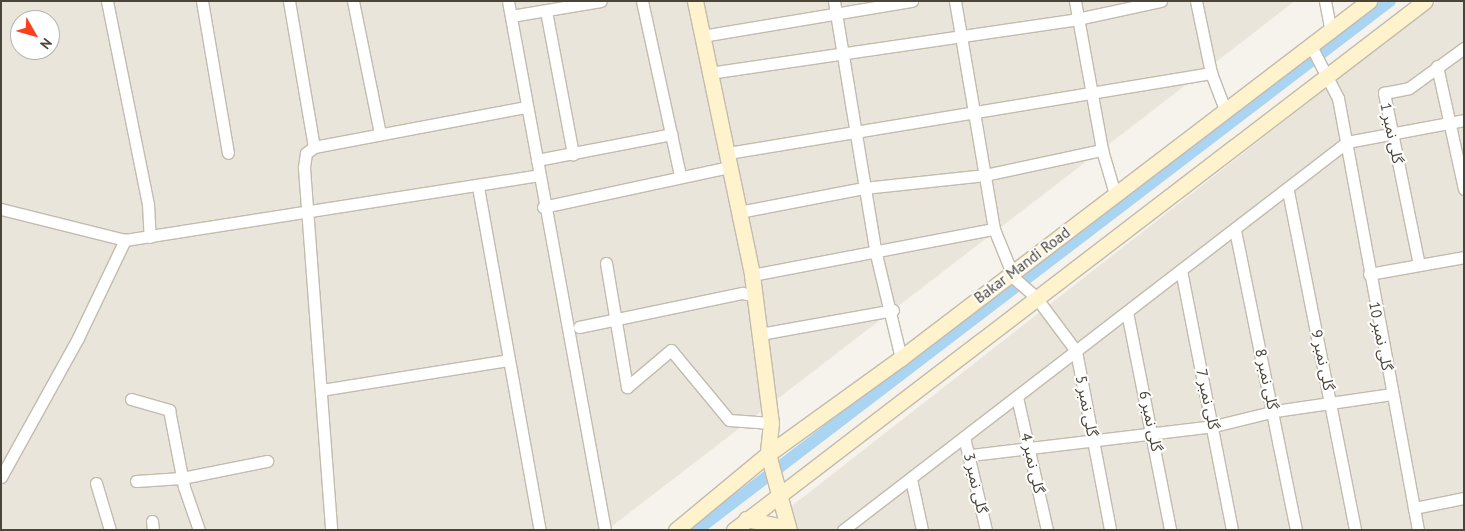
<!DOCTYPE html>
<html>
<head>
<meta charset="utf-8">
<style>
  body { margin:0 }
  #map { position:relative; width:1465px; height:531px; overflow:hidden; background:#f6f3ec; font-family:"PT Sans","Noto Sans Arabic",sans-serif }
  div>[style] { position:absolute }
  .residential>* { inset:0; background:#eae5da }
  .canal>* { height:12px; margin:-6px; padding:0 6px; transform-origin:6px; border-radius:6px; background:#a9d4f2 }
  .roads { filter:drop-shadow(1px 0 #c2bbae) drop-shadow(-1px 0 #c2bbae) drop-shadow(0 1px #c2bbae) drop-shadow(0 -1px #c2bbae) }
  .street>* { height:11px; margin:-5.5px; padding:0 5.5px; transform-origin:5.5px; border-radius:5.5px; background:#fff }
  .secondary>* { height:15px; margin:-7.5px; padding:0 7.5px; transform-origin:7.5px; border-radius:7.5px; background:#fff3cd }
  span { translate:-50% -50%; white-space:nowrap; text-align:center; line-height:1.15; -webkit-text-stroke:4px #fff; paint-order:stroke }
  .street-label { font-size:15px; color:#4b4439 }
  .frame { position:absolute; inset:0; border:2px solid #4b4439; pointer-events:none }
  .north { position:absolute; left:10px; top:10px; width:50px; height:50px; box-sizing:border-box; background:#fff; border:1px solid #b7b4b0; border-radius:50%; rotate:128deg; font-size:14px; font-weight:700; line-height:20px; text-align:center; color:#4b4439 }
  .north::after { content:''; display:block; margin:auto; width:18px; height:22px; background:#fc3f1d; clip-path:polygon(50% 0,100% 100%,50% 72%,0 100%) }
</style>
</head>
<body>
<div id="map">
  <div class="residential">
    <i style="clip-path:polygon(evenodd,1px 1px,1295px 1px,607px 530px,1px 530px,1px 1px,20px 20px,50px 20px,50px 50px,20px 50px,20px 20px)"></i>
    <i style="clip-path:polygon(1438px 1px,1464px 1px,1464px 530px,761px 530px)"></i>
  </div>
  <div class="canal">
    <i style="left:697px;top:530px;width:872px;rotate:-37.36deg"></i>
  </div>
  <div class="roads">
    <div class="street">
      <i style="left:107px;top:1px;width:207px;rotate:78.6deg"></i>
      <i style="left:148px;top:204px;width:33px;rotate:87deg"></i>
      <i style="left:202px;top:1px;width:154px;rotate:80.3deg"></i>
      <i style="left:289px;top:1px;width:148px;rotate:80.3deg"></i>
      <i style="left:314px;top:147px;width:10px;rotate:143deg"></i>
      <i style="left:306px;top:153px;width:15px;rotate:98deg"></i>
      <i style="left:304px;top:168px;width:363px;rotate:85.7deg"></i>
      <i style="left:353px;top:1px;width:136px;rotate:78.5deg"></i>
      <i style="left:508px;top:1px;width:538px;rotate:79.61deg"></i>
      <i style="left:642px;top:1px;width:178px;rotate:77.7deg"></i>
      <i style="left:834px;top:1px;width:252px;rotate:80.6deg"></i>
      <i style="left:875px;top:250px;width:111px;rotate:76.5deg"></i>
      <i style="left:955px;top:1px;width:231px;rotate:80.3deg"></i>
      <i style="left:994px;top:229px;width:53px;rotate:67.8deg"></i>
      <i style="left:1014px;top:278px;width:28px;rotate:41deg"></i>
      <i style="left:1035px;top:296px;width:69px;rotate:53.3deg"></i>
      <i style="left:1076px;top:351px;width:182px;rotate:79.2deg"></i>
      <i style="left:1075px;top:1px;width:151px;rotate:79.7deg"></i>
      <i style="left:1102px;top:150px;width:46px;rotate:73.5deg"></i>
      <i style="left:1196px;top:1px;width:74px;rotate:78.2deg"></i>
      <i style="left:1211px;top:73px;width:39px;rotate:69deg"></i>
      <i style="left:1325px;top:1px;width:32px;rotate:79deg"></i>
      <i style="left:546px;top:11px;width:146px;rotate:79.3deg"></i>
      <i style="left:511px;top:16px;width:91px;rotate:-9.5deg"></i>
      <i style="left:702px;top:36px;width:213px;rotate:-9.5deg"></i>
      <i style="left:1311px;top:46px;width:59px;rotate:62.6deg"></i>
      <i style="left:1338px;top:98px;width:439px;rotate:79.5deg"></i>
      <i style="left:1437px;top:66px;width:126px;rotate:77.6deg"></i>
      <i style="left:709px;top:73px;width:372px;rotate:-8.3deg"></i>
      <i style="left:1077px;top:19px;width:86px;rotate:-12.1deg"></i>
      <i style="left:314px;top:147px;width:216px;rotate:-10.7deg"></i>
      <i style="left:728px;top:153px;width:490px;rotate:-9.4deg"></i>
      <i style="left:537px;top:160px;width:137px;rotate:-10.9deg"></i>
      <i style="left:478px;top:187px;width:349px;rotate:79.8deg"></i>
      <i style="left:1288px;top:191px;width:346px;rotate:78.8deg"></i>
      <i style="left:543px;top:207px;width:191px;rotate:-12.1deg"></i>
      <i style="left:1px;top:209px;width:128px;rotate:14deg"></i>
      <i style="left:125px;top:240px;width:419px;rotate:-8.9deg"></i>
      <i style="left:739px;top:212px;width:127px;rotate:-10.9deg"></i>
      <i style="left:864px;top:188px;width:122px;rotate:-6.1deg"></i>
      <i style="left:985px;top:175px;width:120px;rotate:-12.1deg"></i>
      <i style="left:1235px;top:230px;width:306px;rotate:78.5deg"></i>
      <i style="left:606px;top:263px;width:126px;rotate:80.4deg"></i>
      <i style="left:627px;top:387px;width:57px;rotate:-40.1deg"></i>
      <i style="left:671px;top:350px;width:91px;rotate:50.4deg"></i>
      <i style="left:729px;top:420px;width:42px;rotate:4.1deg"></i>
      <i style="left:1419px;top:265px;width:176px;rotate:-101.5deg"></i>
      <i style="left:1384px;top:93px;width:25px;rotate:-11deg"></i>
      <i style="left:1409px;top:88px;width:68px;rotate:-36deg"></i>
      <i style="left:1181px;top:270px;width:265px;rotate:78.9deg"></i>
      <i style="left:1369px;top:274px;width:97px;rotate:-10.1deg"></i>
      <i style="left:752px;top:275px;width:246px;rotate:-10.8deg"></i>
      <i style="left:1127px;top:312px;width:222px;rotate:78.8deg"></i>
      <i style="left:579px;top:327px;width:167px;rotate:-11.8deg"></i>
      <i style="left:742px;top:293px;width:13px;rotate:13deg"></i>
      <i style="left:760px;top:334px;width:135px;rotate:-10.2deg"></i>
      <i style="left:321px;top:390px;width:190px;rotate:-9.1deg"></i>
      <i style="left:1017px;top:397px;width:136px;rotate:77.3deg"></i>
      <i style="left:131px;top:399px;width:40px;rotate:16deg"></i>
      <i style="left:169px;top:410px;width:78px;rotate:79deg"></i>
      <i style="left:184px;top:487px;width:46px;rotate:70.8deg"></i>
      <i style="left:964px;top:437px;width:96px;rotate:76.7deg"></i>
      <i style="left:971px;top:455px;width:245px;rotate:-6.8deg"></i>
      <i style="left:1214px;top:426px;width:63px;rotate:-13.8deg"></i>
      <i style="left:1275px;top:411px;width:118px;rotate:-8.3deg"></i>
      <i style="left:1px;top:477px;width:159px;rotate:-61deg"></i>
      <i style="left:78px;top:338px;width:109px;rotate:-64.4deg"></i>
      <i style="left:911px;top:479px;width:52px;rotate:77.8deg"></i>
      <i style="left:136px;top:481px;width:46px;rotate:-3.7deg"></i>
      <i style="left:182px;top:478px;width:87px;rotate:-11.3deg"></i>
      <i style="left:96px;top:483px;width:49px;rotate:73.4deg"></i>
      <i style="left:1414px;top:508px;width:51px;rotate:-11.3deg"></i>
      <i style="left:152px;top:521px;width:9px;rotate:84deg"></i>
      <i style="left:843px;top:530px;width:636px;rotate:-37.59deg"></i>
      <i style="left:1347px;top:142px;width:119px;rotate:-10.6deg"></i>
    </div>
    <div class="secondary">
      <i style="left:695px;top:1px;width:280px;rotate:78.2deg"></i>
      <i style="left:752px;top:275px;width:149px;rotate:82.7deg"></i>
      <i style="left:771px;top:423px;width:31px;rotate:96deg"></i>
      <i style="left:768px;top:454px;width:79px;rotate:74.6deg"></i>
      <i style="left:746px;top:519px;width:43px;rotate:12.1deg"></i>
      <i style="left:676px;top:530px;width:119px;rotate:-39.6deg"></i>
      <i style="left:768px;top:454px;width:164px;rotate:-35.8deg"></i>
      <i style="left:901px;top:358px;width:589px;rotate:-37.34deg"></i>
      <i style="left:734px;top:530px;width:870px;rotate:-37.44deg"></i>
    </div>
  </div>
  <div class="street-label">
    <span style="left:1392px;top:133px;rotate:78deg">گلی نمبر 1</span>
    <span style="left:1022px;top:265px;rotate:-37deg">Bakar Mandi Road</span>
    <span style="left:1381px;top:336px;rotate:79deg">گلی نمبر 10</span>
    <span style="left:1323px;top:360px;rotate:78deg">گلی نمبر 9</span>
    <span style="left:1267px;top:379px;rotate:78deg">گلی نمبر 8</span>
    <span style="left:1208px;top:399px;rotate:78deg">گلی نمبر 7</span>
    <span style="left:1087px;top:406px;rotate:79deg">گلی نمبر 5</span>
    <span style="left:1151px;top:421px;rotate:78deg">گلی نمبر 6</span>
    <span style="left:1033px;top:463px;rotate:77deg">گلی نمبر 4</span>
    <span style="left:976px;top:483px;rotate:77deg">گلی نمبر 3</span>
  </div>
  <div class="frame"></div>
  <div class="north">N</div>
</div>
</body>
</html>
